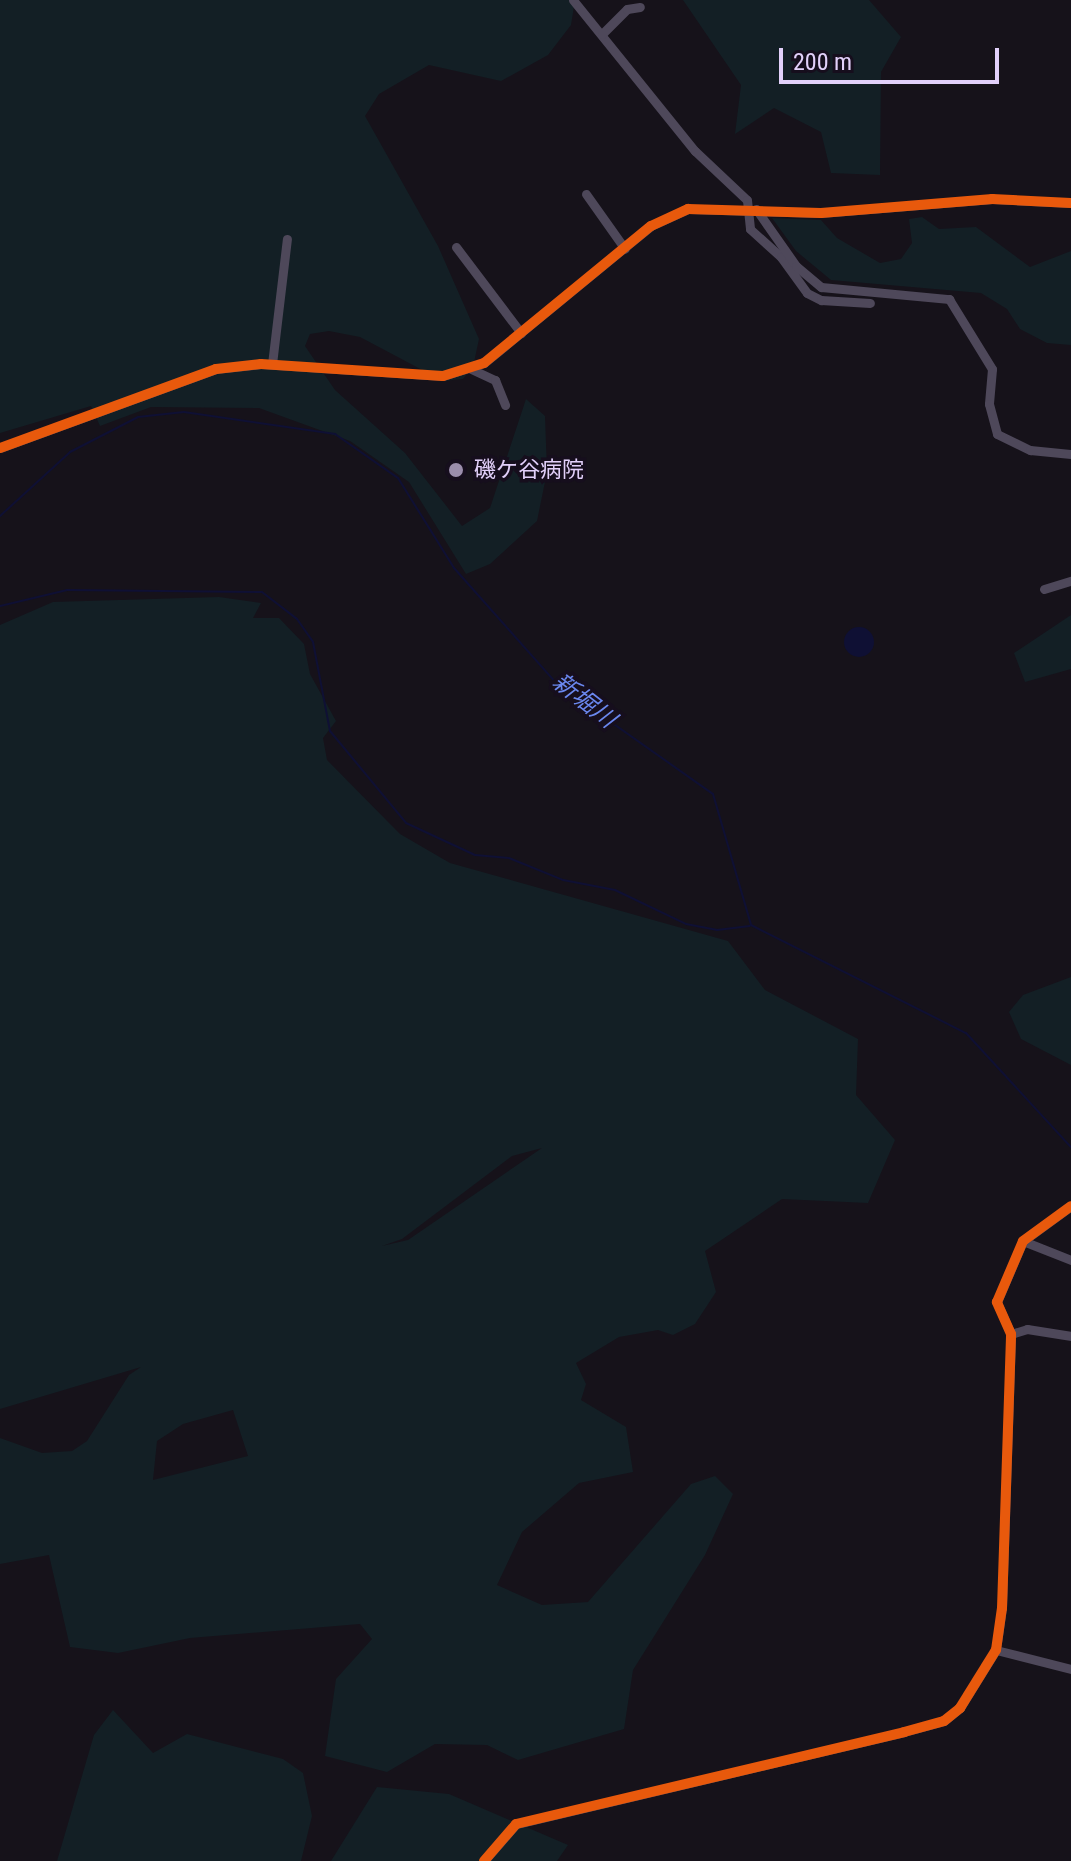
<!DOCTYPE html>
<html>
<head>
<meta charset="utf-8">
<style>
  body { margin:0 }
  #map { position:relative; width:1071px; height:1861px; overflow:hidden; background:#16121a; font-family:"Roboto Condensed","Noto Sans JP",sans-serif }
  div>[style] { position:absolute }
  .green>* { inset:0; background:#131f25 }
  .water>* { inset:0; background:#0f1034 }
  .round { border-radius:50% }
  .stream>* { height:2px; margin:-1px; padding:0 1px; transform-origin:1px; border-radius:1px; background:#0f1034 }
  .minor>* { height:9px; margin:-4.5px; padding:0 4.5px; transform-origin:4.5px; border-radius:4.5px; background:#4e485a }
  .cycleway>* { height:10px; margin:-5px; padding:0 5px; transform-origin:5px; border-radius:5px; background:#e8590c }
  .dots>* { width:22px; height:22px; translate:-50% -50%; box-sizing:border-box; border:4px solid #160e1d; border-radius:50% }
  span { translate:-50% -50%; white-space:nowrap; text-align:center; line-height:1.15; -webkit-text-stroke:7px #160e1d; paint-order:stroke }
  .poi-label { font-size:22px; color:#e2d0fa }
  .left { translate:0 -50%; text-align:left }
  .water-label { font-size:24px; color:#6a87ee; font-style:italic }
  .scale { position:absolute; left:779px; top:48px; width:220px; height:36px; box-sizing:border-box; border:4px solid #e2d0fa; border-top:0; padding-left:10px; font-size:24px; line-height:28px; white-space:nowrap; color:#e2d0fa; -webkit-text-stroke:6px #160e1d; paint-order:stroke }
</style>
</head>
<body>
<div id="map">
  <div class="green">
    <i style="clip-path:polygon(0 0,575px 0,571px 25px,548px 55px,501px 81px,429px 65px,379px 94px,365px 116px,438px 246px,479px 339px,473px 367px,463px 379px,443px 381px,360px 337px,329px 331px,310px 334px,305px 346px,335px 390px,405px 453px,462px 526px,490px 508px,526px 399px,545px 416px,547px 472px,537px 521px,490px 564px,466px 574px,409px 482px,350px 441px,259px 408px,151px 407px,100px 426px,91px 406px,0 433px)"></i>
    <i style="clip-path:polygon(683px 0,869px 0,901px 37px,881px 72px,880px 175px,831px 173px,821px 132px,774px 108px,735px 134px,741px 85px)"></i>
    <i style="clip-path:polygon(922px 217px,939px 229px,976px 227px,1030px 267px,1071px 251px,1071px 345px,1047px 343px,1020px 329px,1007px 309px,981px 293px,831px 280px,796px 251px,772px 218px,821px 220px,837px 238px,880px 263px,901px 259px,912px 243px,909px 219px)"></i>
    <i style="clip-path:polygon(evenodd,219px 597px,261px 603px,253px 618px,279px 618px,304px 644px,310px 674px,336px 721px,323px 738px,327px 760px,400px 834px,450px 863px,728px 941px,765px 990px,858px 1039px,856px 1095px,895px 1140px,868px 1203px,782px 1199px,705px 1251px,716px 1292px,695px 1324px,673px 1335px,658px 1330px,619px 1337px,576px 1363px,586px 1384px,581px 1400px,626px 1427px,633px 1472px,579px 1483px,522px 1532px,497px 1585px,542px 1605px,588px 1602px,691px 1484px,715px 1476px,733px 1494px,705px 1555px,633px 1670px,624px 1729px,518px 1760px,487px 1745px,435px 1744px,387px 1772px,325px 1756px,336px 1679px,372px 1639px,360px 1624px,190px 1638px,118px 1653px,70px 1647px,49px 1555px,0 1564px,0 1438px,42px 1453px,72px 1451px,87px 1441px,129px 1375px,141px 1367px,0 1409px,0 625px,53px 602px,219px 597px,542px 1148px,408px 1240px,382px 1246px,402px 1239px,512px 1156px,542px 1148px,219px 597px,233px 1410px,248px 1456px,153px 1480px,157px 1441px,183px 1424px,233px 1410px)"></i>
    <i style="clip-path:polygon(1071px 615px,1071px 669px,1025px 682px,1014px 653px)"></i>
    <i style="clip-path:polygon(1071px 977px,1071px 1065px,1021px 1039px,1009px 1012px,1023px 995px)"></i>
    <i style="clip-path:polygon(113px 1710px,153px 1753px,187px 1734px,283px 1759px,303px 1773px,312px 1816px,301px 1861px,57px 1861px,94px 1735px)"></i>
    <i style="clip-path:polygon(377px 1787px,449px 1794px,568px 1845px,557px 1861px,331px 1861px)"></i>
  </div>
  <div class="water">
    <i class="round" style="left:844px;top:627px;width:30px;height:30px"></i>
  </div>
  <div class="stream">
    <i style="left:0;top:516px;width:95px;rotate:-42.4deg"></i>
    <i style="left:70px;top:452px;width:76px;rotate:-27.2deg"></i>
    <i style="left:138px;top:417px;width:46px;rotate:-6.2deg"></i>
    <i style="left:184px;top:412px;width:153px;rotate:8.3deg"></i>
    <i style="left:335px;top:434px;width:77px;rotate:34.9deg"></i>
    <i style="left:398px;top:478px;width:106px;rotate:58.1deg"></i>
    <i style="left:454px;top:568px;width:155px;rotate:48.4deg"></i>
    <i style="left:557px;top:684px;width:191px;rotate:35.2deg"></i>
    <i style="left:713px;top:794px;width:136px;rotate:73.8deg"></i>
    <i style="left:751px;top:925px;width:241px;rotate:26.7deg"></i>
    <i style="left:966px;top:1033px;width:155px;rotate:47.4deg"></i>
    <i style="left:0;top:606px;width:69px;rotate:-13.4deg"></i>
    <i style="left:67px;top:590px;width:195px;rotate:0.6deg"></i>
    <i style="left:262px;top:592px;width:44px;rotate:37.6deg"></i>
    <i style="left:297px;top:619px;width:28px;rotate:55deg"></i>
    <i style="left:313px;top:642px;width:91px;rotate:79.2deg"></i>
    <i style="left:330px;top:731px;width:119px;rotate:50.4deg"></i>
    <i style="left:406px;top:823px;width:76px;rotate:24.9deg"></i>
    <i style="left:475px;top:855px;width:34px;rotate:5deg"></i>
    <i style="left:509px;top:858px;width:58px;rotate:22.2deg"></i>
    <i style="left:563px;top:880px;width:53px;rotate:10.9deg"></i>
    <i style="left:615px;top:890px;width:79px;rotate:25.6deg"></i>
    <i style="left:686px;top:924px;width:32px;rotate:11deg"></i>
    <i style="left:717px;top:930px;width:33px;rotate:-7deg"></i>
  </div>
  <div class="minor">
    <i style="left:573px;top:0;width:194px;rotate:51.1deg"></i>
    <i style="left:695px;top:151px;width:71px;rotate:43.3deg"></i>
    <i style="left:747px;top:200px;width:29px;rotate:84deg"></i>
    <i style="left:750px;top:229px;width:42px;rotate:42.1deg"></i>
    <i style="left:781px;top:257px;width:44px;rotate:54.2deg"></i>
    <i style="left:807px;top:293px;width:16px;rotate:27deg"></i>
    <i style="left:821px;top:300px;width:49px;rotate:3.5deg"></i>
    <i style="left:602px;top:34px;width:35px;rotate:-45deg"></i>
    <i style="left:627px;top:9px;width:13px;rotate:-9deg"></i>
    <i style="left:586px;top:194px;width:67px;rotate:54.7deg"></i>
    <i style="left:756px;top:209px;width:70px;rotate:54.9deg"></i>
    <i style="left:796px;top:266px;width:33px;rotate:40deg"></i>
    <i style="left:821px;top:287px;width:129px;rotate:5.4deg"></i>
    <i style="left:949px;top:299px;width:82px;rotate:58.4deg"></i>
    <i style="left:992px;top:369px;width:35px;rotate:95deg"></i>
    <i style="left:989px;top:404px;width:31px;rotate:75deg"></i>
    <i style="left:997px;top:434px;width:37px;rotate:26deg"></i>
    <i style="left:1030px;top:450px;width:41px;rotate:5.6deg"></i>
    <i style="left:456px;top:247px;width:108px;rotate:52.9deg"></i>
    <i style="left:272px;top:364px;width:126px;rotate:-83.2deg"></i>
    <i style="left:469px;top:368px;width:29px;rotate:25deg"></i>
    <i style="left:495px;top:380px;width:27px;rotate:68deg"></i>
    <i style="left:0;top:448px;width:230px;rotate:-20.1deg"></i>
    <i style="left:216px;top:369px;width:45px;rotate:-6.3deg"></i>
    <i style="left:261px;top:364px;width:182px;rotate:3.8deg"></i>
    <i style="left:443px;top:376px;width:43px;rotate:-17.6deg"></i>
    <i style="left:484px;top:363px;width:216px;rotate:-39.4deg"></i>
    <i style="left:651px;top:226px;width:41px;rotate:-24.7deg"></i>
    <i style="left:688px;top:209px;width:133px;rotate:1.7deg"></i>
    <i style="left:821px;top:213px;width:172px;rotate:-4.7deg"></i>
    <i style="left:992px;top:199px;width:79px;rotate:2.9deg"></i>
    <i style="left:1044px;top:589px;width:28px;rotate:-17deg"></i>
    <i style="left:1023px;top:1241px;width:52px;rotate:21.6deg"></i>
    <i style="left:1011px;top:1334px;width:17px;rotate:-17deg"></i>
    <i style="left:1027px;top:1329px;width:45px;rotate:9deg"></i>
    <i style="left:996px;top:1650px;width:77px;rotate:14.2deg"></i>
    <i style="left:484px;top:1861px;width:49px;rotate:-49.1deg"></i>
    <i style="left:516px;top:1824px;width:399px;rotate:-13.3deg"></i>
    <i style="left:904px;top:1732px;width:41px;rotate:-15.4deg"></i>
    <i style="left:944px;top:1721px;width:21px;rotate:-39deg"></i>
    <i style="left:960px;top:1708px;width:68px;rotate:-58.2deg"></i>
    <i style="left:996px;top:1650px;width:42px;rotate:-81.9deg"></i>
    <i style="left:1002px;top:1608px;width:274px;rotate:-88.1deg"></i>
    <i style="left:1011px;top:1334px;width:35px;rotate:-114deg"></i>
    <i style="left:997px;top:1302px;width:66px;rotate:-66.9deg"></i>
    <i style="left:1023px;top:1241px;width:59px;rotate:-36.1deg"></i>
  </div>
  <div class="cycleway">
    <i style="left:0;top:448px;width:230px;rotate:-20.1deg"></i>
    <i style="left:216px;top:369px;width:45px;rotate:-6.3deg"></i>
    <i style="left:261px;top:364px;width:182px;rotate:3.8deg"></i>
    <i style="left:443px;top:376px;width:43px;rotate:-17.6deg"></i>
    <i style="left:484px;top:363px;width:216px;rotate:-39.4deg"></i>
    <i style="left:651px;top:226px;width:41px;rotate:-24.7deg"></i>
    <i style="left:688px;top:209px;width:133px;rotate:1.7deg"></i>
    <i style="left:821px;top:213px;width:172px;rotate:-4.7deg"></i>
    <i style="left:992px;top:199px;width:79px;rotate:2.9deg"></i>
    <i style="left:484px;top:1861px;width:49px;rotate:-49.1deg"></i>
    <i style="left:516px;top:1824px;width:399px;rotate:-13.3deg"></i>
    <i style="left:904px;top:1732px;width:41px;rotate:-15.4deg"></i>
    <i style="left:944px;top:1721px;width:21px;rotate:-39deg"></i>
    <i style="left:960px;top:1708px;width:68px;rotate:-58.2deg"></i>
    <i style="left:996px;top:1650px;width:42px;rotate:-81.9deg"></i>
    <i style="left:1002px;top:1608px;width:274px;rotate:-88.1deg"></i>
    <i style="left:1011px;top:1334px;width:35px;rotate:-114deg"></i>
    <i style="left:997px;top:1302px;width:66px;rotate:-66.9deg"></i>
    <i style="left:1023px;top:1241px;width:59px;rotate:-36.1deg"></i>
  </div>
  <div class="dots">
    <i style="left:456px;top:470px;background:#9b8eac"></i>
  </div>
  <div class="poi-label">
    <span class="left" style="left:474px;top:470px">磯ケ谷病院</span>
  </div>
  <div class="water-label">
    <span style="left:584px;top:701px;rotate:38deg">新堀川</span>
  </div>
  <div class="scale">200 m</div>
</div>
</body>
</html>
